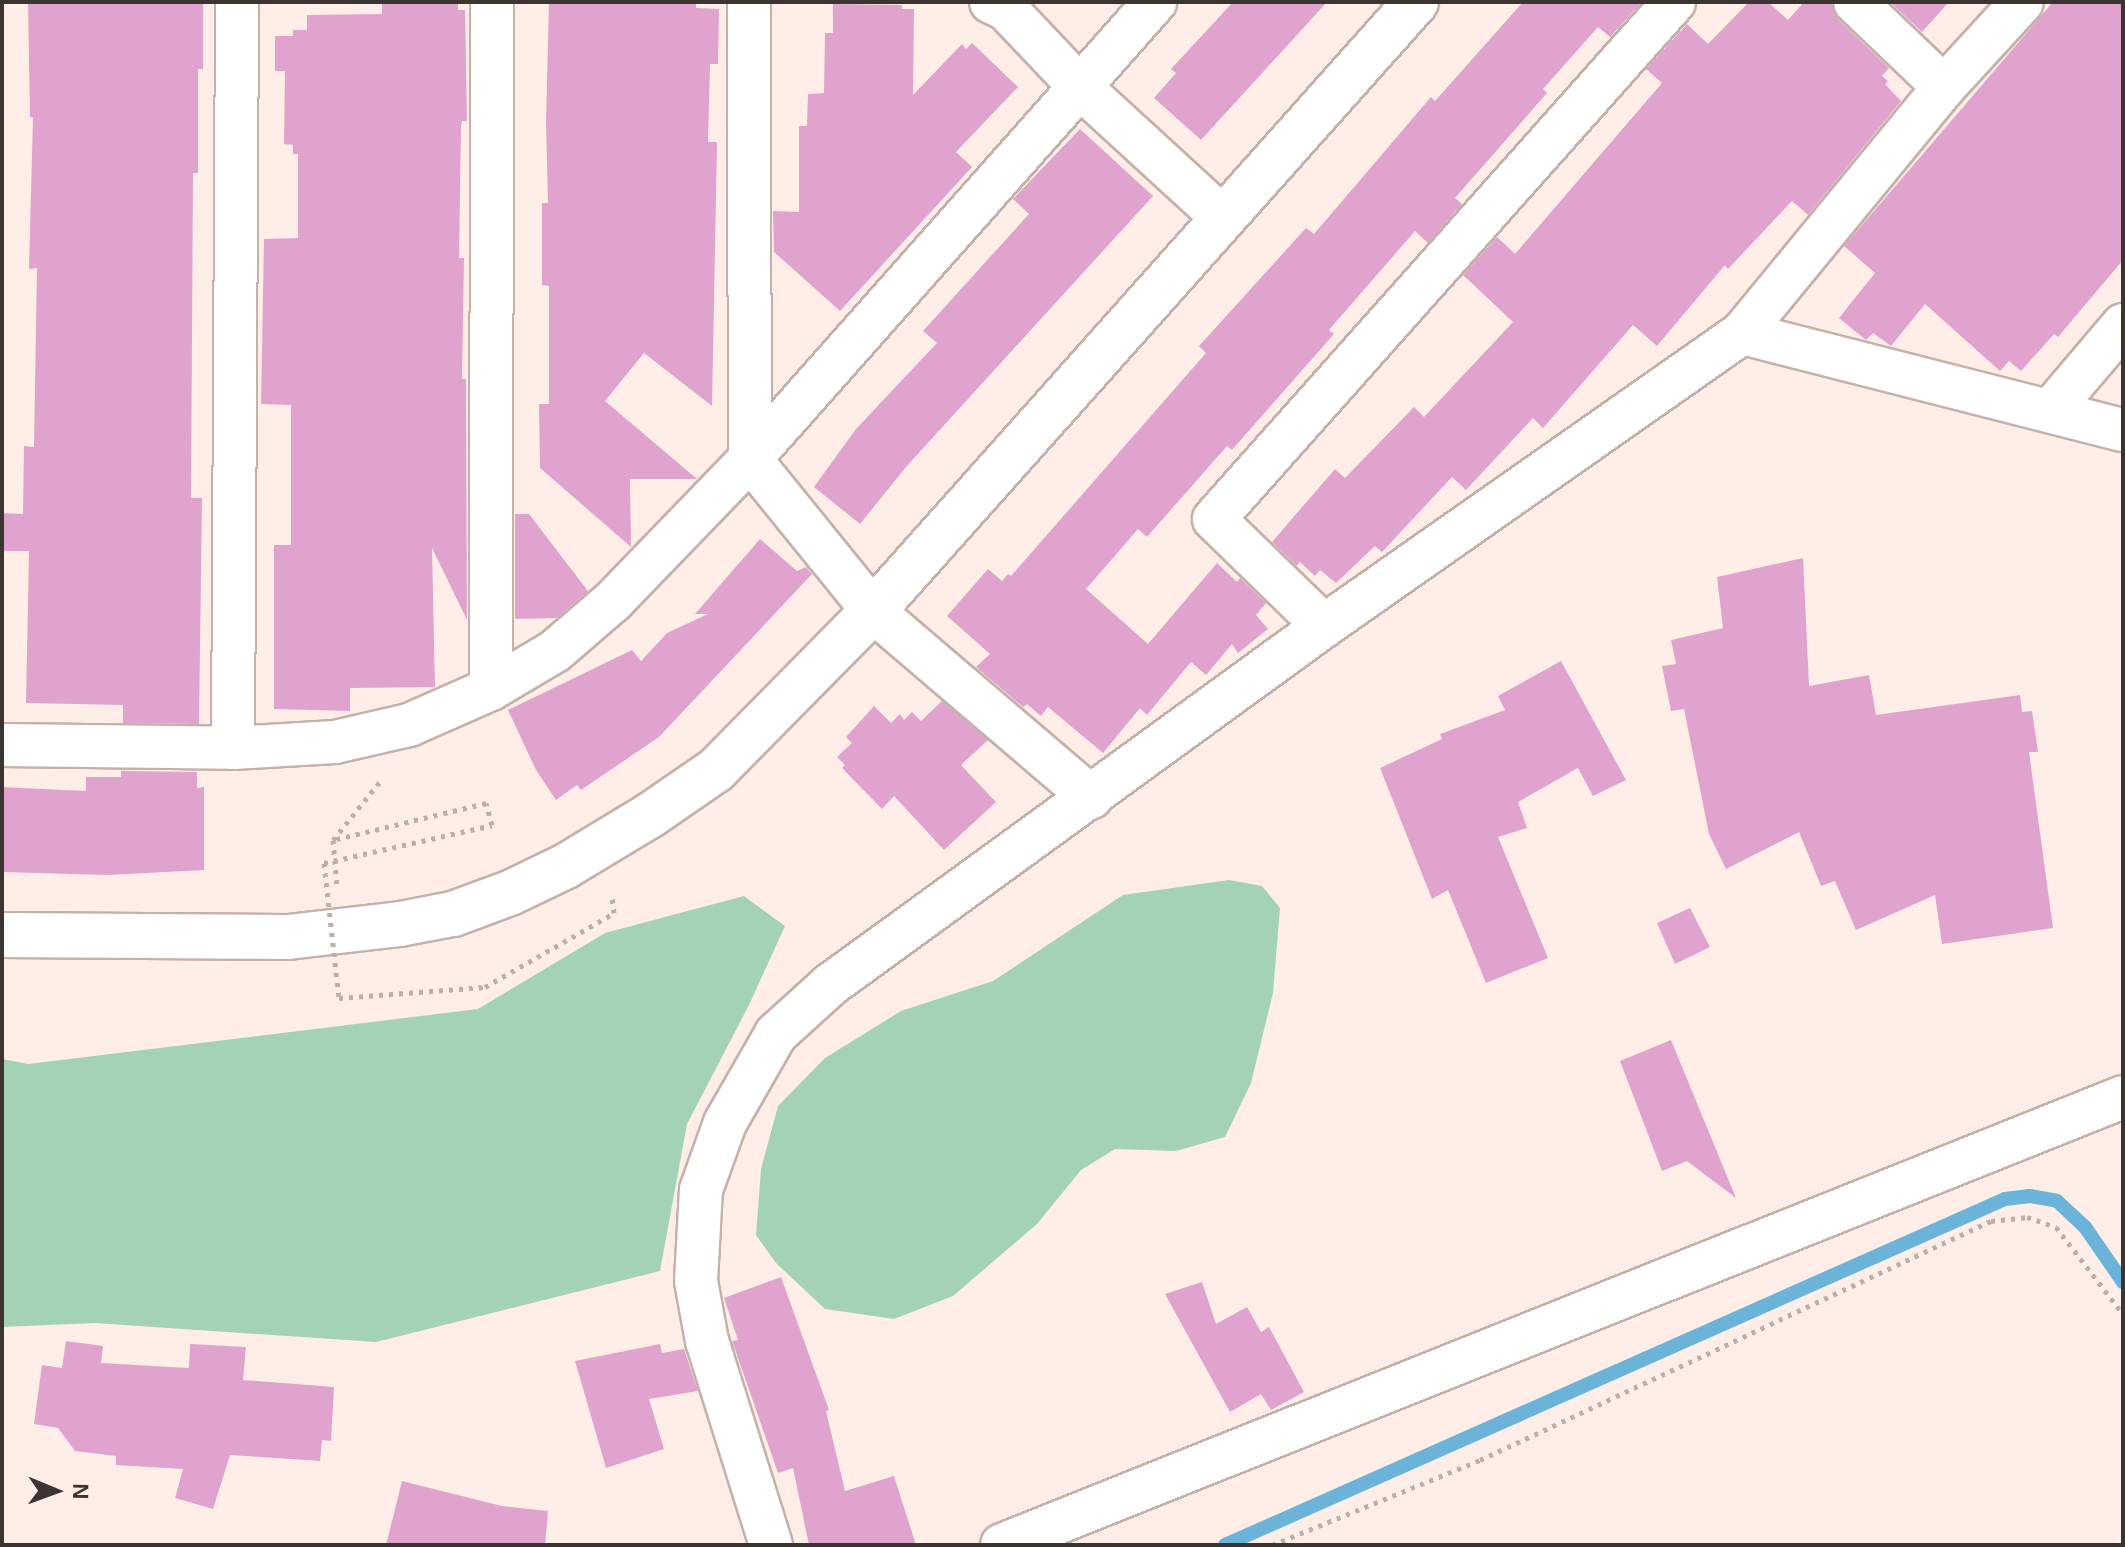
<!DOCTYPE html>
<html>
<head>
<meta charset="utf-8">
<style>
  body { margin:0 }
  #map { position:relative; width:2125px; height:1547px; overflow:hidden; background:#feeee7; font-family:Helvetica,sans-serif }
  div>[style] { position:absolute }
  .green>* { inset:0; background:#a3d3b4 }
  .stream>* { height:14px; margin:-7px; padding:0 7px; transform-origin:7px; border-radius:7px; background:#6bb3d9 }
  .building>* { inset:0; background:#dfa3ce }
  .path>* { height:5px; margin-top:-2.5px; transform-origin:0; background:repeating-linear-gradient(90deg,#bcafa9 0 4px,transparent 0 10px) }
  .roads { filter:drop-shadow(2px 0 #c4b1a9) drop-shadow(-2px 0 #c4b1a9) drop-shadow(0 2px #c4b1a9) drop-shadow(0 -2px #c4b1a9) }
  .minor>* { height:42px; margin:-21px; padding:0 21px; transform-origin:21px; border-radius:21px; background:#fff }
  .tertiary>* { height:44px; margin:-22px; padding:0 22px; transform-origin:22px; border-radius:22px; background:#fff }
  .path-bridge>* { height:5px; margin-top:-2.5px; transform-origin:0; background:repeating-linear-gradient(90deg,#bcafa9 0 4px,transparent 0 10px) }
  span { translate:-50% -50%; white-space:nowrap; text-align:center; line-height:1.15; -webkit-text-stroke:8px #feeee7; paint-order:stroke }
  .frame { position:absolute; inset:0; border:4px solid #3c3431; pointer-events:none }
  .north { position:absolute; left:16px; top:1451px; width:80px; height:80px; -webkit-text-stroke:6px #feeee7; paint-order:stroke; rotate:91deg; font-size:22px; font-weight:700; line-height:32px; text-align:center; color:#3c3431 }
  .north::after { content:''; display:block; margin:auto; width:28px; height:36px; background:#3c3431; clip-path:polygon(50% 0,100% 100%,50% 72%,0 100%) }
</style>
</head>
<body>
<div id="map">
  <div class="green">
    <i style="clip-path:polygon(1229px 880px,1262px 886px,1280px 908px,1273px 993px,1251px 1083px,1225px 1137px,1176px 1151px,1115px 1149px,1081px 1170px,1037px 1224px,953px 1296px,894px 1319px,825px 1309px,776px 1263px,756px 1235px,761px 1169px,778px 1106px,825px 1058px,901px 1011px,993px 981px,1123px 895px)"></i>
    <i style="clip-path:polygon(744px 896px,785px 926px,749px 1005px,687px 1124px,660px 1271px,376px 1342px,95px 1323px,2px 1327px,2px 1059px,28px 1064px,478px 1009px,605px 933px)"></i>
  </div>
  <div class="stream">
    <i style="left:1225px;top:1545px;width:853px;rotate:-23.92deg"></i>
    <i style="left:2005px;top:1199px;width:25px;rotate:-7deg"></i>
    <i style="left:2030px;top:1196px;width:27px;rotate:10deg"></i>
    <i style="left:2057px;top:1201px;width:38px;rotate:43deg"></i>
    <i style="left:2085px;top:1227px;width:67px;rotate:55.4deg"></i>
  </div>
  <div class="building">
    <i style="clip-path:polygon(28px 2px,203px 2px,203px 69px,198px 69px,198px 173px,193px 173px,191px 498px,202px 498px,199px 724px,123px 723px,123px 705px,26px 703px,29px 551px,3px 551px,2px 513px,23px 514px,24px 446px,34px 447px,37px 268px,29px 269px,33px 117px,30px 117px)"></i>
    <i style="clip-path:polygon(382px 2px,458px 2px,458px 10px,465px 10px,467px 121px,462px 121px,461px 126px,459px 258px,464px 258px,462px 379px,466px 379px,467px 620px,432px 548px,435px 687px,350px 688px,350px 711px,274px 709px,274px 545px,291px 545px,291px 405px,261px 404px,264px 239px,298px 238px,298px 154px,293px 154px,293px 145px,284px 144px,285px 71px,275px 71px,275px 36px,293px 36px,293px 30px,307px 30px,307px 15px,382px 14px)"></i>
    <i style="clip-path:polygon(549px 2px,696px 2px,696px 8px,719px 9px,718px 64px,710px 64px,708px 142px,717px 142px,712px 406px,644px 353px,605px 401px,697px 479px,630px 479px,631px 547px,540px 468px,539px 404px,549px 404px,549px 286px,542px 285px,542px 203px,548px 203px,546px 122px)"></i>
    <i style="clip-path:polygon(1233px 2px,1327px 2px,1201px 140px,1154px 98px,1176px 73px,1171px 69px)"></i>
    <i style="clip-path:polygon(1523px 2px,1642px 2px,1610px 37px,1598px 27px,1543px 89px,1547px 93px,1455px 198px,1462px 204px,1428px 243px,1415px 231px,1329px 330px,1334px 334px,1232px 450px,1227px 446px,1147px 537px,1138px 529px,1086px 589px,1148px 644px,1217px 563px,1237px 582px,1240px 578px,1266px 603px,1256px 615px,1268px 629px,1238px 653px,1232px 644px,1206px 675px,1191px 662px,1147px 715px,1140px 708px,1103px 753px,1048px 707px,1041px 716px,1027px 704px,1023px 707px,976px 667px,990px 654px,947px 616px,988px 569px,1002px 581px,1008px 574px,1011px 576px,1206px 353px,1199px 346px,1306px 228px,1314px 234px,1431px 97px,1435px 101px)"></i>
    <i style="clip-path:polygon(1749px 2px,1768px 2px,1788px 20px,1804px 2px,1832px 2px,1838px 19px,1889px 68px,1882px 76px,1888px 81px,1885px 84px,1901px 101px,1808px 215px,1792px 201px,1728px 269px,1725px 265px,1657px 346px,1633px 325px,1543px 428px,1533px 418px,1466px 490px,1452px 477px,1382px 552px,1375px 546px,1336px 583px,1320px 570px,1315px 576px,1300px 562px,1297px 566px,1272px 542px,1335px 469px,1345px 478px,1414px 407px,1424px 417px,1513px 322px,1463px 275px,1497px 237px,1515px 254px,1662px 83px,1646px 69px,1687px 24px,1708px 44px)"></i>
    <i style="clip-path:polygon(1890px 2px,1949px 2px,1922px 32px)"></i>
    <i style="clip-path:polygon(2053px 2px,2123px 2px,2123px 260px,2058px 337px,2054px 334px,2021px 371px,2009px 361px,2000px 371px,1925px 304px,1891px 346px,1873px 333px,1866px 340px,1839px 318px,1875px 273px,1844px 246px)"></i>
    <i style="clip-path:polygon(833px 4px,902px 5px,902px 9px,914px 9px,913px 95px,962px 44px,966px 49px,972px 43px,1018px 87px,956px 152px,972px 167px,840px 311px,774px 252px,773px 211px,799px 212px,799px 126px,807px 126px,808px 94px,824px 93px,825px 33px,833px 33px)"></i>
    <i style="clip-path:polygon(1080px 129px,1153px 196px,906px 467px,860px 524px,814px 487px,856px 429px,937px 343px,923px 331px,1029px 214px,1013px 199px)"></i>
    <i style="clip-path:polygon(515px 514px,529px 514px,588px 591px,557px 618px,515px 619px)"></i>
    <i style="clip-path:polygon(760px 539px,797px 571px,806px 567px,812px 574px,659px 737px,581px 790px,577px 785px,556px 800px,536px 770px,508px 710px,632px 650px,641px 661px,667px 633px,708px 614px,695px 614px)"></i>
    <i style="clip-path:polygon(1803px 558px,1809px 686px,1869px 675px,1876px 715px,2020px 695px,2022px 712px,2032px 711px,2038px 752px,2029px 752px,2053px 928px,1942px 944px,1935px 895px,1856px 930px,1835px 881px,1821px 886px,1799px 832px,1726px 869px,1709px 834px,1684px 709px,1671px 711px,1662px 666px,1676px 664px,1671px 640px,1723px 628px,1717px 577px)"></i>
    <i style="clip-path:polygon(1561px 661px,1626px 780px,1593px 796px,1578px 768px,1518px 802px,1527px 828px,1498px 837px,1548px 958px,1486px 983px,1448px 890px,1432px 899px,1380px 768px,1442px 739px,1440px 734px,1505px 710px,1498px 696px)"></i>
    <i style="clip-path:polygon(942px 701px,988px 740px,961px 765px,996px 802px,944px 850px,894px 796px,882px 809px,842px 768px,845px 765px,837px 757px,852px 743px,846px 737px,874px 706px,891px 723px,900px 714px,904px 720px,912px 712px,921px 721px)"></i>
    <i style="clip-path:polygon(121px 771px,197px 772px,197px 788px,204px 787px,204px 870px,107px 875px,2px 872px,2px 787px,86px 791px,86px 777px,121px 777px)"></i>
    <i style="clip-path:polygon(1690px 908px,1710px 947px,1675px 964px,1657px 923px)"></i>
    <i style="clip-path:polygon(1671px 1040px,1736px 1198px,1687px 1161px,1662px 1171px,1620px 1061px)"></i>
    <i style="clip-path:polygon(781px 1277px,829px 1410px,826px 1411px,845px 1491px,894px 1476px,916px 1545px,809px 1545px,793px 1468px,778px 1473px,732px 1341px,738px 1340px,724px 1298px)"></i>
    <i style="clip-path:polygon(1202px 1282px,1216px 1324px,1247px 1307px,1261px 1332px,1269px 1327px,1304px 1392px,1271px 1410px,1261px 1394px,1230px 1412px,1165px 1294px)"></i>
    <i style="clip-path:polygon(66px 1341px,103px 1346px,101px 1363px,189px 1368px,190px 1344px,246px 1347px,243px 1380px,334px 1387px,331px 1441px,322px 1440px,320px 1461px,230px 1455px,213px 1509px,175px 1498px,183px 1469px,116px 1465px,116px 1456px,75px 1451px,58px 1428px,34px 1424px,42px 1365px,62px 1368px)"></i>
    <i style="clip-path:polygon(660px 1344px,662px 1353px,684px 1349px,698px 1391px,649px 1399px,664px 1449px,606px 1468px,575px 1361px)"></i>
    <i style="clip-path:polygon(402px 1481px,502px 1506px,548px 1511px,545px 1545px,386px 1545px)"></i>
  </div>
  <div class="path">
    <i style="left:333px;top:840px;width:46px;rotate:85deg"></i>
    <i style="left:324px;top:863px;width:172px;rotate:-12.7deg"></i>
    <i style="left:492px;top:825px;width:23px;rotate:-105deg"></i>
    <i style="left:486px;top:803px;width:157px;rotate:166.4deg"></i>
    <i style="left:333px;top:840px;width:78px;rotate:-51.2deg"></i>
    <i style="left:339px;top:998px;width:146px;rotate:-4.3deg"></i>
    <i style="left:485px;top:987px;width:149px;rotate:-29.8deg"></i>
    <i style="left:614px;top:913px;width:16px;rotate:-97deg"></i>
    <i style="left:1272px;top:1545px;width:225px;rotate:-22.2deg"></i>
    <i style="left:1480px;top:1460px;width:564px;rotate:-25.07deg"></i>
    <i style="left:1991px;top:1221px;width:36px;rotate:-6deg"></i>
    <i style="left:2027px;top:1217px;width:31px;rotate:19deg"></i>
    <i style="left:2056px;top:1227px;width:110px;rotate:52.4deg"></i>
  </div>
  <div class="roads">
    <div class="minor">
      <i style="left:749px;top:2px;width:457px;rotate:89.9deg"></i>
      <i style="left:750px;top:459px;width:196px;rotate:51deg"></i>
      <i style="left:873px;top:611px;width:287px;rotate:40.5deg"></i>
      <i style="left:991px;top:2px;width:17px;rotate:25deg"></i>
      <i style="left:1006px;top:9px;width:108px;rotate:46.5deg"></i>
      <i style="left:1080px;top:87px;width:194px;rotate:42.5deg"></i>
      <i style="left:1855px;top:2px;width:123px;rotate:43.7deg"></i>
      <i style="left:1742px;top:333px;width:393px;rotate:14.3deg"></i>
      <i style="left:2050px;top:411px;width:113px;rotate:-49.7deg"></i>
      <i style="left:1324px;top:626px;width:153px;rotate:-135.8deg"></i>
      <i style="left:1214px;top:519px;width:692px;rotate:-48.34deg"></i>
      <i style="left:491px;top:689px;width:687px;rotate:-89.92deg"></i>
      <i style="left:2px;top:745px;width:231px;rotate:0.7deg"></i>
      <i style="left:233px;top:748px;width:102px;rotate:-3.4deg"></i>
      <i style="left:335px;top:742px;width:76px;rotate:-12.9deg"></i>
      <i style="left:409px;top:725px;width:90px;rotate:-23.7deg"></i>
      <i style="left:491px;top:689px;width:74px;rotate:-30.7deg"></i>
      <i style="left:555px;top:651px;width:78px;rotate:-40.8deg"></i>
      <i style="left:614px;top:600px;width:196px;rotate:-46deg"></i>
      <i style="left:750px;top:459px;width:611px;rotate:-48.45deg"></i>
      <i style="left:233px;top:748px;width:746px;rotate:-89.69deg"></i>
      <i style="left:771px;top:1545px;width:214px;rotate:-107.4deg"></i>
      <i style="left:707px;top:1341px;width:61px;rotate:-100.4deg"></i>
      <i style="left:696px;top:1281px;width:91px;rotate:-86.9deg"></i>
      <i style="left:701px;top:1190px;width:71px;rotate:-70.3deg"></i>
      <i style="left:725px;top:1123px;width:103px;rotate:-60.2deg"></i>
      <i style="left:776px;top:1034px;width:73px;rotate:-42.2deg"></i>
      <i style="left:830px;top:985px;width:611px;rotate:-36.01deg"></i>
      <i style="left:1324px;top:626px;width:510px;rotate:-35.03deg"></i>
      <i style="left:1742px;top:333px;width:318px;rotate:-50.6deg"></i>
      <i style="left:1944px;top:87px;width:115px;rotate:-47.5deg"></i>
      <i style="left:1002px;top:1545px;width:1207px;rotate:-21.78deg"></i>
    </div>
    <div class="tertiary">
      <i style="left:2px;top:935px;width:286px;rotate:0.4deg"></i>
      <i style="left:288px;top:937px;width:113px;rotate:-6.6deg"></i>
      <i style="left:400px;top:924px;width:54px;rotate:-10.7deg"></i>
      <i style="left:453px;top:914px;width:61px;rotate:-20.2deg"></i>
      <i style="left:510px;top:893px;width:62px;rotate:-25.7deg"></i>
      <i style="left:566px;top:866px;width:97px;rotate:-31.1deg"></i>
      <i style="left:649px;top:816px;width:81px;rotate:-34.5deg"></i>
      <i style="left:716px;top:770px;width:223px;rotate:-45.4deg"></i>
      <i style="left:873px;top:611px;width:816px;rotate:-48.28deg"></i>
    </div>
  </div>
  <div class="path-bridge">
    <i style="left:324px;top:863px;width:136px;rotate:83.7deg"></i>
  </div>
  <div class="frame"></div>
  <div class="north">N</div>
</div>
</body>
</html>
